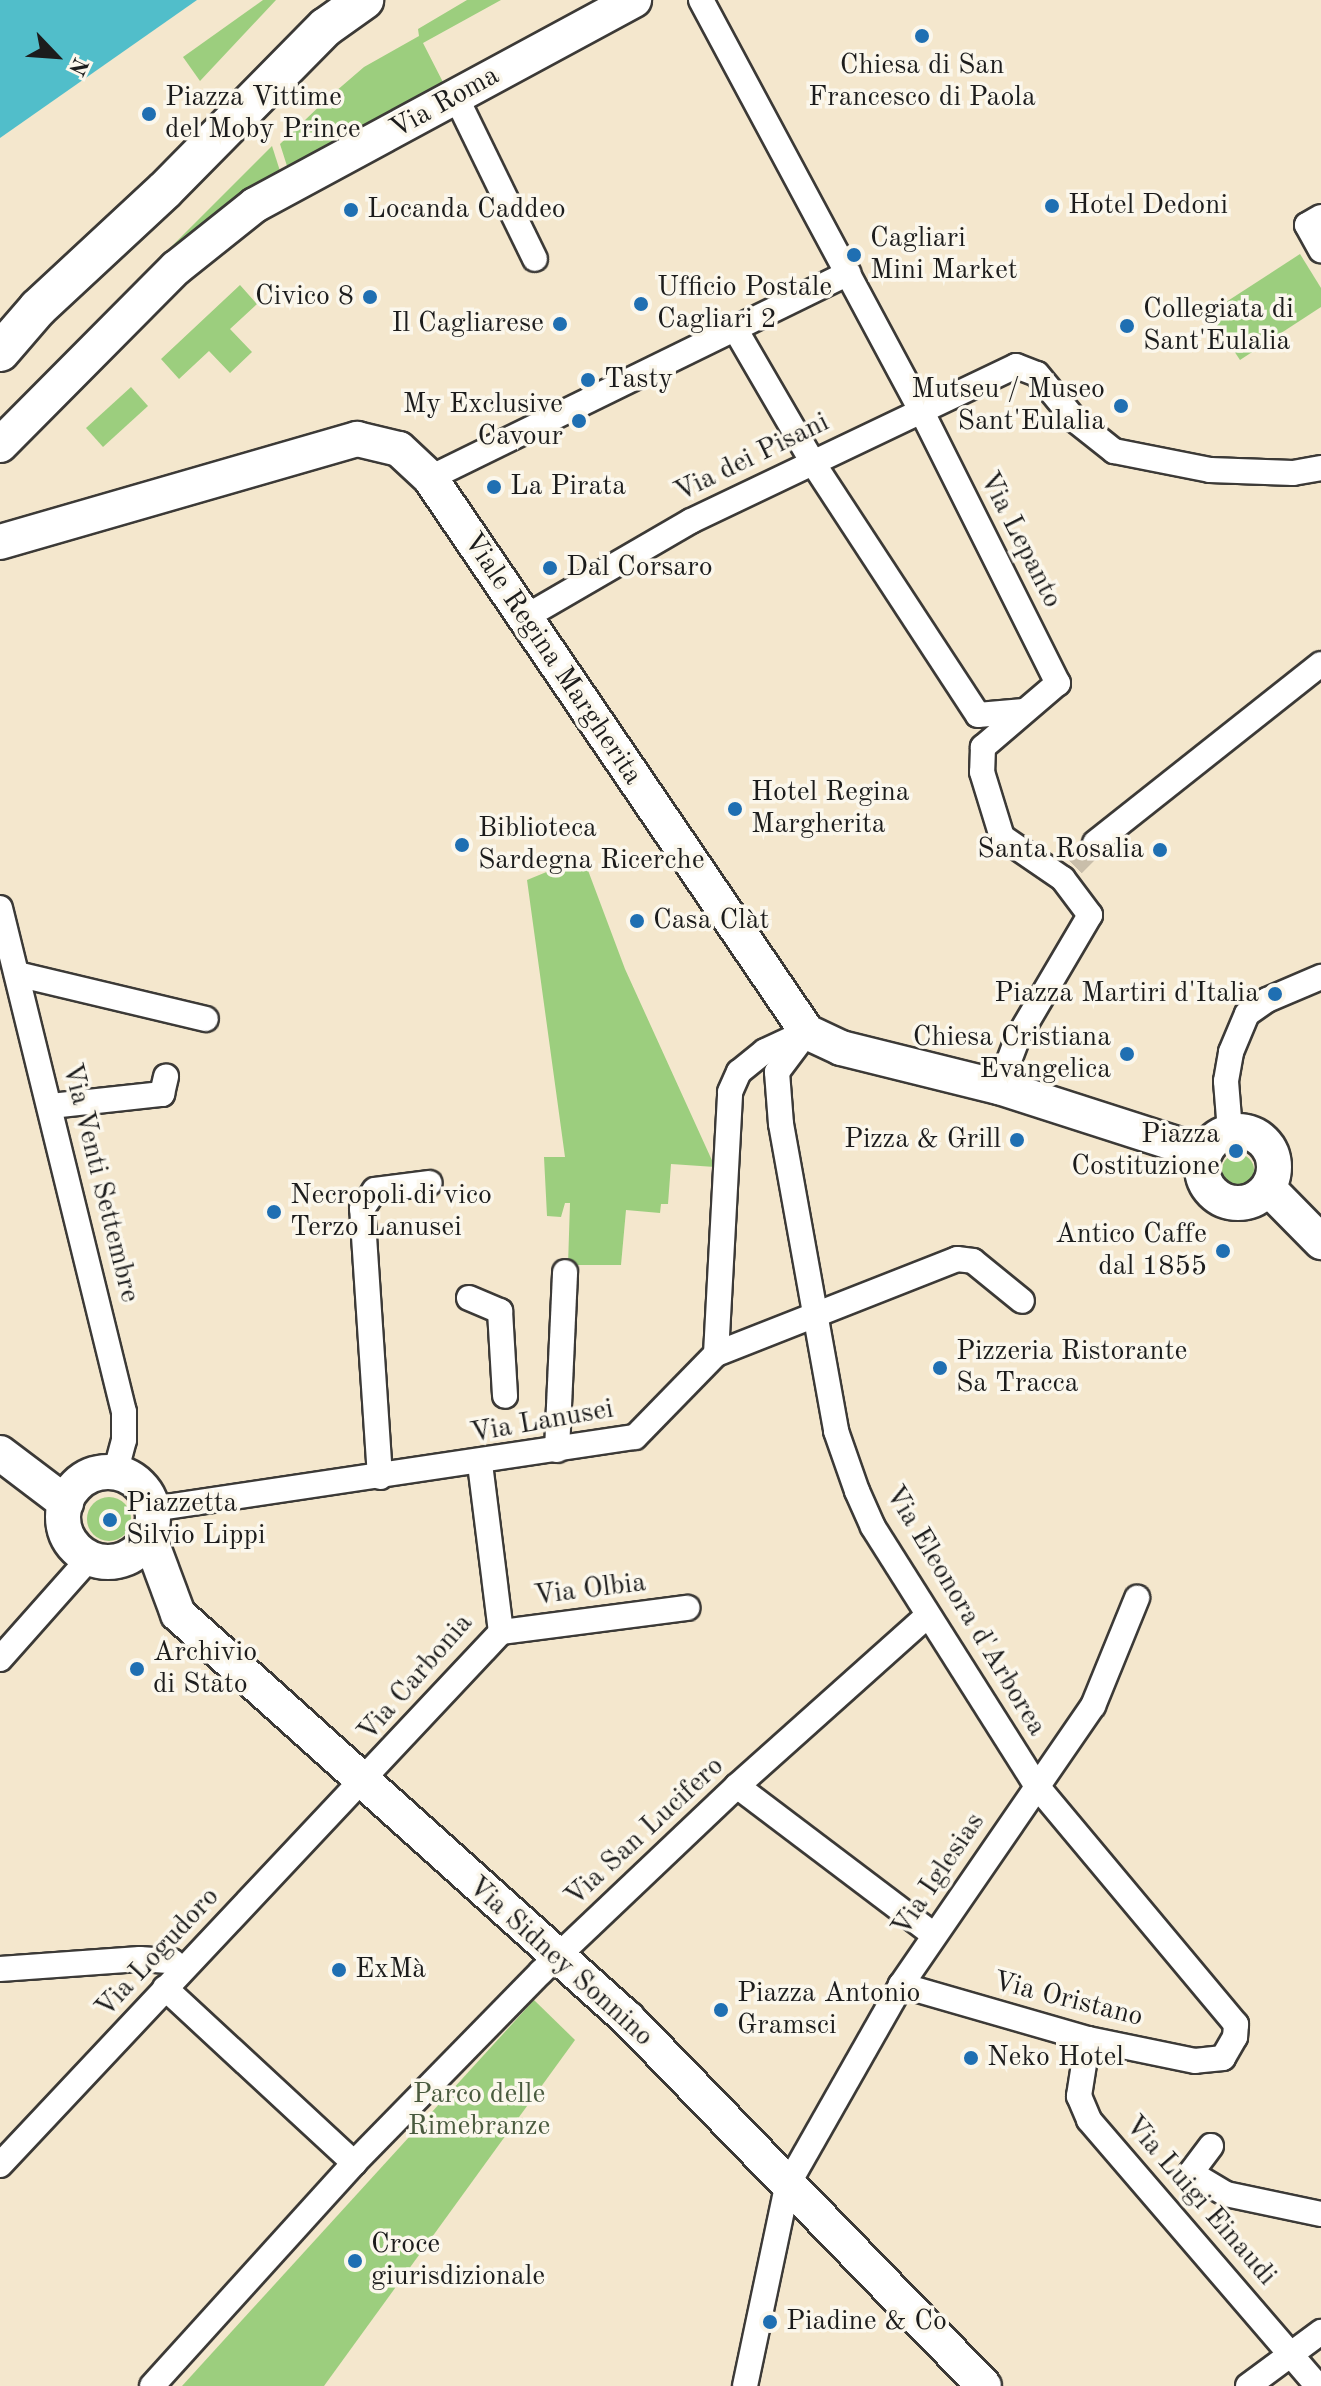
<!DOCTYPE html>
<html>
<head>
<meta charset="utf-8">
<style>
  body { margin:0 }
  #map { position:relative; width:1321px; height:2386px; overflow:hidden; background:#f4e7cd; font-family:"Old Standard TT",serif }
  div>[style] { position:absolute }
  .green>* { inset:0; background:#9cce7e }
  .round { border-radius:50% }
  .water>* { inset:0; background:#51beca }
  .street-tunnel>* { height:24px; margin-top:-12px; transform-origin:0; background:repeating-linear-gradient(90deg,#c9beaa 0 24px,transparent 0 36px) }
  .roads { filter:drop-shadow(2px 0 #3c3a37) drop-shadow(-2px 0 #3c3a37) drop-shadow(0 2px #3c3a37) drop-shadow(0 -2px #3c3a37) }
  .street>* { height:24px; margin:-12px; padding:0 12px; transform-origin:12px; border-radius:12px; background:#fff }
  .secondary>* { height:34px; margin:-17px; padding:0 17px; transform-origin:17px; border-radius:17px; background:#fff }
  .secondary>.ring { margin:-17px; padding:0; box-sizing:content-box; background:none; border:34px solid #fff; border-radius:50% }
  .primary>* { height:38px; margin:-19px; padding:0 19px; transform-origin:19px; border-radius:19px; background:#fff }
  .dots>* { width:22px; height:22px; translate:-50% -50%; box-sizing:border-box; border:4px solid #fbf7ec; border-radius:50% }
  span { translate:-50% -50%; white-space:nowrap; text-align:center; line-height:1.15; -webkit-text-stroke:7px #fbf7ec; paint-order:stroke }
  .poi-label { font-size:28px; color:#1c1c1c }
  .left { translate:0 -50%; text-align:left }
  .right { translate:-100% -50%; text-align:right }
  .street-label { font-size:28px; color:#1c1c1c }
  .park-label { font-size:28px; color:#495a3e }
  .north { position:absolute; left:16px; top:16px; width:80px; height:80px; -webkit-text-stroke:6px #fbf7ec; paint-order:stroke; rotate:115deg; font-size:22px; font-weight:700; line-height:32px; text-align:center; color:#1c1c1c }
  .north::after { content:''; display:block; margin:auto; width:28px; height:36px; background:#1c1c1c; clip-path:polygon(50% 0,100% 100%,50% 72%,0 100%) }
</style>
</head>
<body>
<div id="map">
  <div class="green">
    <i style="clip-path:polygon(263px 0,276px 0,200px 81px,183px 57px)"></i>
    <i style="clip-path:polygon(467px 0,501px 0,423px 43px,448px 92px,391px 121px,363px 126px,287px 166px,280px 144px,328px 98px,364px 67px,419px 36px,418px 29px)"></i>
    <i style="clip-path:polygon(272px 146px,280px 171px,272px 187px,113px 322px,83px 335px)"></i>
    <i style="clip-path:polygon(1300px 254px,1321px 288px,1321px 307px,1240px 360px,1209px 313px)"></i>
    <i style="clip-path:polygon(240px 285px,257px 304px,230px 329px,252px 352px,230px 373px,209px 351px,179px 379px,161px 359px)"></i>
    <i style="clip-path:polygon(131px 387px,148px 406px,103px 447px,86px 428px)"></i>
    <i style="clip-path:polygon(583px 857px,625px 969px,715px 1167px,671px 1164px,668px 1204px,661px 1204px,660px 1213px,626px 1210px,621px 1265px,568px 1265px,570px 1203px,565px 1203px,561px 1217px,547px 1216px,544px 1157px,565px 1157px,527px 880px)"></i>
    <i class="round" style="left:1222px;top:1154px;width:32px;height:32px"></i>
    <i class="round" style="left:87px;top:1497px;width:44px;height:44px"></i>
    <i style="clip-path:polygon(534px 2000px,575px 2040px,324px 2386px,182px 2386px)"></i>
  </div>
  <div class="water">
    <i style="clip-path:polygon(0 0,197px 0,0 138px)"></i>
  </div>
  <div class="street-tunnel">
    <i style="left:1073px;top:865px;width:31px;rotate:-45deg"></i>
  </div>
  <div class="roads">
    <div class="street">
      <i style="left:701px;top:0;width:463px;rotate:61.8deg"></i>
      <i style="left:920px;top:408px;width:308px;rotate:63.4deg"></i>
      <i style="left:1058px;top:683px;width:99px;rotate:139.5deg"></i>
      <i style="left:983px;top:747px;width:25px;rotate:92deg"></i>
      <i style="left:982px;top:772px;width:68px;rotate:72.9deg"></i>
      <i style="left:1002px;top:837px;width:74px;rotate:34.5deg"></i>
      <i style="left:1063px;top:879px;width:45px;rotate:53.1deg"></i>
      <i style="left:1090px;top:915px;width:142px;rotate:120.5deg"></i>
      <i style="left:1018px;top:1037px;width:53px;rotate:110.8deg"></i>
      <i style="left:456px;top:97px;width:180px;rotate:64deg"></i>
      <i style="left:1321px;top:217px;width:16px;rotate:150deg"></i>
      <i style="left:1307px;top:225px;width:29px;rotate:61deg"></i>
      <i style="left:734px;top:327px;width:157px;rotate:59.8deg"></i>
      <i style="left:813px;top:463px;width:301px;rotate:56.8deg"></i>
      <i style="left:978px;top:715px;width:46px;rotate:-5deg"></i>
      <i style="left:430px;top:478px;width:466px;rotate:-26.1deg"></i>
      <i style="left:522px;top:619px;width:195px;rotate:-30.1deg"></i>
      <i style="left:691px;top:521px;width:360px;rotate:-25.5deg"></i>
      <i style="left:1016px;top:366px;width:22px;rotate:21deg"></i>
      <i style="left:1037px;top:374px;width:60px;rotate:50.4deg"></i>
      <i style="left:1075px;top:420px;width:50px;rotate:38.5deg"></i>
      <i style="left:1114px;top:451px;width:98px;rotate:11.2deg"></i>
      <i style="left:1210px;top:470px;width:83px;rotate:2.1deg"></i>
      <i style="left:1293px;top:473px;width:28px;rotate:-10deg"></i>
      <i style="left:1095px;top:843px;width:288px;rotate:-38.4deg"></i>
      <i style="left:0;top:908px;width:519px;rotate:76.18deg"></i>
      <i style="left:124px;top:1412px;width:28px;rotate:90deg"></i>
      <i style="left:124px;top:1440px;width:34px;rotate:105deg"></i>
      <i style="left:17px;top:974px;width:194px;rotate:13.4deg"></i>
      <i style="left:807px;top:1032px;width:50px;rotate:126.9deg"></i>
      <i style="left:777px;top:1072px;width:52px;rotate:85.6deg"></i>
      <i style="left:781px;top:1124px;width:312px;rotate:79.8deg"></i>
      <i style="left:836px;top:1431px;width:64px;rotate:70.7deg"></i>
      <i style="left:857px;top:1491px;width:39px;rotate:66deg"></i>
      <i style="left:873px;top:1527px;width:305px;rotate:57.7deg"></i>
      <i style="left:1036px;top:1785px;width:312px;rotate:50.1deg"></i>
      <i style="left:1236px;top:2024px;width:13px;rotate:94deg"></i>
      <i style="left:1235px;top:2037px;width:24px;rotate:120deg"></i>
      <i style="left:1223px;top:2058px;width:28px;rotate:174deg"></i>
      <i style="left:1195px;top:2061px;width:109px;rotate:-168.4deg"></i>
      <i style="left:1088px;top:2039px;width:195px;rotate:-163.9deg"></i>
      <i style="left:51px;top:1106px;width:112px;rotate:-6.2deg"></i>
      <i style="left:162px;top:1094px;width:18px;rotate:-77deg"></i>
      <i style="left:1230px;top:1131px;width:50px;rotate:-94.6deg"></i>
      <i style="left:1226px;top:1081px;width:29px;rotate:-80deg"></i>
      <i style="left:1231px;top:1052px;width:41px;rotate:-67.2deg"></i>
      <i style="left:1247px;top:1014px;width:24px;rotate:-35deg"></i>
      <i style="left:1267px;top:1000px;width:59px;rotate:-23.1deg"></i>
      <i style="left:469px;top:1298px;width:34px;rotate:23deg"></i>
      <i style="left:500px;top:1311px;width:85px;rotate:86.6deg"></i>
      <i style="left:716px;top:1354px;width:262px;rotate:-86.9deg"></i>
      <i style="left:730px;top:1092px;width:22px;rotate:-66deg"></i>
      <i style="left:739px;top:1072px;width:33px;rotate:-39deg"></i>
      <i style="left:765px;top:1051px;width:43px;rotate:-24.8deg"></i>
      <i style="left:557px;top:1450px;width:178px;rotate:-87.4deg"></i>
      <i style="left:380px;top:1477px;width:269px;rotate:-93.8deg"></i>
      <i style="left:362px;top:1209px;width:23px;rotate:-56deg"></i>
      <i style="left:375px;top:1190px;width:55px;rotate:-7.3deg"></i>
      <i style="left:152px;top:1509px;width:488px;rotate:-8.5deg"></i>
      <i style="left:635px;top:1437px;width:116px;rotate:-45.7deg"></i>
      <i style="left:716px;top:1354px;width:259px;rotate:-21.5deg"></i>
      <i style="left:957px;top:1259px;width:16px;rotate:7deg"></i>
      <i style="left:973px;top:1261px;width:63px;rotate:39.2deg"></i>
      <i style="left:501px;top:1632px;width:188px;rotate:-7.4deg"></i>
      <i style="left:0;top:1659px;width:132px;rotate:-48.4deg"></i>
      <i style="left:737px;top:1786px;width:247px;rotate:37.1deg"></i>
      <i style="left:0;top:1969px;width:140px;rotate:-4.1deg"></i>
      <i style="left:140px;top:1959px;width:32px;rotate:4deg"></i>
      <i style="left:172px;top:1961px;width:13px;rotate:42deg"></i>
      <i style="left:165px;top:1988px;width:258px;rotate:42.8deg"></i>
      <i style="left:1088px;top:2039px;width:58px;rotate:99deg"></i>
      <i style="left:1079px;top:2096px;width:26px;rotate:67deg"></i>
      <i style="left:1089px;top:2120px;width:351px;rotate:49.3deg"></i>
      <i style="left:1211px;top:2146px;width:34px;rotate:127deg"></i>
      <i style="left:1191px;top:2173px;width:41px;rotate:31deg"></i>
      <i style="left:1226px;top:2194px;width:97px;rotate:11.9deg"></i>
      <i style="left:0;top:2165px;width:731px;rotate:-46.77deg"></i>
      <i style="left:501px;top:1632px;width:170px;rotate:-97.1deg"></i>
      <i style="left:152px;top:2386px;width:301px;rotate:-47.8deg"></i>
      <i style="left:354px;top:2163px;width:267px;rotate:-45.6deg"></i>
      <i style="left:541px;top:1972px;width:270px;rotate:-43.5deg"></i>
      <i style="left:737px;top:1786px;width:256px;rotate:-41.8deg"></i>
      <i style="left:745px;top:2386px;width:204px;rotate:-78.1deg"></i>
      <i style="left:787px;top:2186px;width:231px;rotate:-60.4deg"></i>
      <i style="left:901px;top:1985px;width:339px;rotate:-55.5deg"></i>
      <i style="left:1093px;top:1706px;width:117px;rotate:-67.8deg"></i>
      <i style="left:1248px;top:2386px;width:91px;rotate:-36.5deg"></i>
    </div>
    <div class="secondary">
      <i style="left:0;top:445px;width:250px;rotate:-45.2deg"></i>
      <i style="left:176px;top:268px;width:101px;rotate:-38.6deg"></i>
      <i style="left:255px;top:205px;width:431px;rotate:-28.4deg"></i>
      <i style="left:0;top:542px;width:372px;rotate:-16.1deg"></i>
      <i style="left:357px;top:439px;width:43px;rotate:13.4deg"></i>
      <i style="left:399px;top:449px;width:42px;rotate:43.1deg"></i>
      <i style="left:430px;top:478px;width:670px;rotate:55.76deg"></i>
      <i style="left:807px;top:1032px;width:38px;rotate:25deg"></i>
      <i style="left:841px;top:1048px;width:163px;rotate:13.9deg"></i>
      <i style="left:999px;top:1087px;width:216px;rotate:17.8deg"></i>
      <i class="ring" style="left:1202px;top:1131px;width:38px;height:38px"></i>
      <i style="left:1268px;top:1188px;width:76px;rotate:45.5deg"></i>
      <i style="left:0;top:1453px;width:83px;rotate:37.1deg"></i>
      <i class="ring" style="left:63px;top:1472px;width:56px;height:56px"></i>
      <i style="left:149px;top:1536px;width:83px;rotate:69.6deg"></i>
      <i style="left:178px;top:1614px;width:605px;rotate:41.99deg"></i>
      <i style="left:628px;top:2019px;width:511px;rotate:45.87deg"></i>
    </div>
    <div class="primary">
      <i style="left:0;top:352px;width:58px;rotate:-49.2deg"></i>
      <i style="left:38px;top:308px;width:173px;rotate:-42.9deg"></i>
      <i style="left:165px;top:190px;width:229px;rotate:-45.4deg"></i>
      <i style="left:326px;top:27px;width:47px;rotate:-35.4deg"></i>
    </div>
  </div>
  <div class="dots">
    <i style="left:922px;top:36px;background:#1f6fb2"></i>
    <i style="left:149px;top:114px;background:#1f6fb2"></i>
    <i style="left:1052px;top:206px;background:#1f6fb2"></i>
    <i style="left:351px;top:210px;background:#1f6fb2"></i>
    <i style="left:854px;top:255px;background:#1f6fb2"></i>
    <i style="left:370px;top:297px;background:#1f6fb2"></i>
    <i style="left:641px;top:304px;background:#1f6fb2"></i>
    <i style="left:560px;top:324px;background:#1f6fb2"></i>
    <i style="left:1127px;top:326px;background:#1f6fb2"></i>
    <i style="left:588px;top:380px;background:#1f6fb2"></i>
    <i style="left:1121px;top:406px;background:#1f6fb2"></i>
    <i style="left:579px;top:421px;background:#1f6fb2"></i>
    <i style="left:494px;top:487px;background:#1f6fb2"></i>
    <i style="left:550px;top:568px;background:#1f6fb2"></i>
    <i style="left:735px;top:809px;background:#1f6fb2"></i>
    <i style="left:462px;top:845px;background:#1f6fb2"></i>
    <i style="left:1160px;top:850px;background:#1f6fb2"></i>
    <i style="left:637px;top:921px;background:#1f6fb2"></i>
    <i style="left:1275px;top:994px;background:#1f6fb2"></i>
    <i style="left:1127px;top:1054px;background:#1f6fb2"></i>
    <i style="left:1017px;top:1140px;background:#1f6fb2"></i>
    <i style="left:1236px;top:1151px;background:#1f6fb2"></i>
    <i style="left:274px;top:1212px;background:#1f6fb2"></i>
    <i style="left:1223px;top:1251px;background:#1f6fb2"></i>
    <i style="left:940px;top:1368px;background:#1f6fb2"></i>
    <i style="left:110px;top:1520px;background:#1f6fb2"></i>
    <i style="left:137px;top:1669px;background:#1f6fb2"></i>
    <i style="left:339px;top:1970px;background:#1f6fb2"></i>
    <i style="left:721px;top:2010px;background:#1f6fb2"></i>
    <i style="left:971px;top:2058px;background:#1f6fb2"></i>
    <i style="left:355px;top:2261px;background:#1f6fb2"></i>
    <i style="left:770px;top:2322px;background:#1f6fb2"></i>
  </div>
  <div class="poi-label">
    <span style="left:922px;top:82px">Chiesa di San<br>Francesco di Paola</span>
    <span class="left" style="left:165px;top:114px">Piazza Vittime<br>del Moby Prince</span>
    <span class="left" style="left:1068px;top:206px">Hotel Dedoni</span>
    <span class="left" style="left:367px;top:210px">Locanda Caddeo</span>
    <span class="left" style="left:870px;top:255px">Cagliari<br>Mini Market</span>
    <span class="left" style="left:657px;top:304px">Ufficio Postale<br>Cagliari 2</span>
    <span class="right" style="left:354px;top:297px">Civico 8</span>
    <span class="left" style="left:1143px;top:326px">Collegiata di<br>Sant'Eulalia</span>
    <span class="right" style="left:544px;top:324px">Il Cagliarese</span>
    <span class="left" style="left:604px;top:380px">Tasty</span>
    <span class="right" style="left:1105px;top:406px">Mutseu / Museo<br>Sant'Eulalia</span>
    <span class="right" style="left:563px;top:421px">My Exclusive<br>Cavour</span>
    <span class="left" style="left:510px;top:487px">La Pirata</span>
    <span class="left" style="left:566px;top:568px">Dal Corsaro</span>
    <span class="left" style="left:751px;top:809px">Hotel Regina<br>Margherita</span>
    <span class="left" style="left:478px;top:845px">Biblioteca<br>Sardegna Ricerche</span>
    <span class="right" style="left:1144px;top:850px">Santa Rosalia</span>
    <span class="left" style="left:653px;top:921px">Casa Clàt</span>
    <span class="right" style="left:1259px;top:994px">Piazza Martiri d'Italia</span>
    <span class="right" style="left:1111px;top:1054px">Chiesa Cristiana<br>Evangelica</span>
    <span class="right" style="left:1220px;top:1151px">Piazza<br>Costituzione</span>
    <span class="right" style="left:1001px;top:1140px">Pizza &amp; Grill</span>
    <span class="left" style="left:290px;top:1212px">Necropoli di vico<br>Terzo Lanusei</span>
    <span class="right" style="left:1207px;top:1251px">Antico Caffe<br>dal 1855</span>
    <span class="left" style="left:956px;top:1368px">Pizzeria Ristorante<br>Sa Tracca</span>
    <span class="left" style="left:126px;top:1520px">Piazzetta<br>Silvio Lippi</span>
    <span class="left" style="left:153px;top:1669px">Archivio<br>di Stato</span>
    <span class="left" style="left:355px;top:1970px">ExMà</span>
    <span class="left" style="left:737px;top:2010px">Piazza Antonio<br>Gramsci</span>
    <span class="left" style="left:987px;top:2058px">Neko Hotel</span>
    <span class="left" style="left:371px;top:2261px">Croce<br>giurisdizionale</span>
    <span class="left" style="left:786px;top:2322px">Piadine &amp; Co</span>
  </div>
  <div class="street-label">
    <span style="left:445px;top:103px;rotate:-29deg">Via Roma</span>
    <span style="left:752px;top:458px;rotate:-26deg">Via dei Pisani</span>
    <span style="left:1020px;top:540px;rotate:63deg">Via Lepanto</span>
    <span style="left:552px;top:659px;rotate:56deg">Viale Regina Margherita</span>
    <span style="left:100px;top:1183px;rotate:76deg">Via Venti Settembre</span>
    <span style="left:542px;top:1422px;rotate:-10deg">Via Lanusei</span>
    <span style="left:590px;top:1590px;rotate:-7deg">Via Olbia</span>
    <span style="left:965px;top:1611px;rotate:59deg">Via Eleonora d'Arborea</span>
    <span style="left:416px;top:1678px;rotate:-49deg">Via Carbonia</span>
    <span style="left:645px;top:1832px;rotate:-43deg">Via San Lucifero</span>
    <span style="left:939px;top:1875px;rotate:-56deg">Via Iglesias</span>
    <span style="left:158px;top:1953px;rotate:-47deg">Via Logudoro</span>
    <span style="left:560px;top:1962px;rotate:42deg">Via Sidney Sonnino</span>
    <span style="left:1068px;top:2000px;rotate:14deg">Via Oristano</span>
    <span style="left:1200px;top:2201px;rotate:49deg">Via Luigi Einaudi</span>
  </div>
  <div class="park-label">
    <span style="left:479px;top:2111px">Parco delle<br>Rimebranze</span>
  </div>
  <div class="north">N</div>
</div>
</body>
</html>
